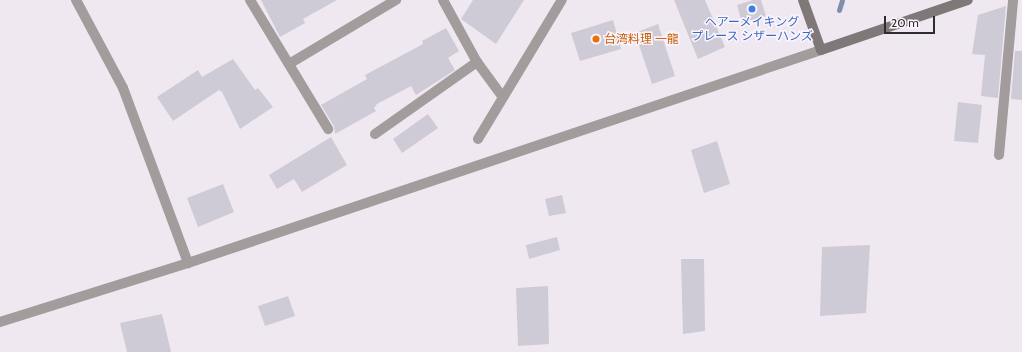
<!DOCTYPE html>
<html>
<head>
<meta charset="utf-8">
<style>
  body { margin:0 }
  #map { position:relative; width:1022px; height:352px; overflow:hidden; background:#f0e8f1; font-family:Cabin,"Noto Sans JP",sans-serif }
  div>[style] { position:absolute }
  .stream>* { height:5px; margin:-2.5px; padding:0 2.5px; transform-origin:2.5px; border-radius:2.5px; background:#8090aa }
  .building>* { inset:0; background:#cecbd6 }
  .minor>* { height:10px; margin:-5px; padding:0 5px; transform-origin:5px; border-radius:5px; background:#a29c9d }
  .tertiary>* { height:10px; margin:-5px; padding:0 5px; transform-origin:5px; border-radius:5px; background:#a29c9d }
  .secondary>* { height:10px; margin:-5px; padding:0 5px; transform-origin:5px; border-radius:5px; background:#7f7778 }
  .dots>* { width:11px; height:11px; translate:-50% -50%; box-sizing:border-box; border:2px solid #fdf5fe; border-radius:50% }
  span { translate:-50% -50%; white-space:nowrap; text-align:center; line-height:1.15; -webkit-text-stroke:3px #fdf5fe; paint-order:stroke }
  .shop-label { font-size:12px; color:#366cbe }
  .food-label { font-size:12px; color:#c56008 }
  .left { translate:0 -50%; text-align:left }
  .scale { position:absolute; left:884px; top:16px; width:51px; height:18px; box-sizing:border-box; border:2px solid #302d30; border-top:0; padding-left:5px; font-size:12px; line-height:14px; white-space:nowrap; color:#302d30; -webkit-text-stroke:3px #fdf5fe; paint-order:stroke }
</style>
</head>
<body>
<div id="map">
  <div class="stream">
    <i style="left:839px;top:10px;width:10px;rotate:-73deg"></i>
  </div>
  <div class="building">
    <i style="clip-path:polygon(261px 0,337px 0,303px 19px,305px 23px,280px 37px)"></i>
    <i style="clip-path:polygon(473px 0,524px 0,496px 44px,461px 19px)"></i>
    <i style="clip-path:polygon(674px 0,705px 0,725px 47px,698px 59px)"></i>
    <i style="clip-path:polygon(753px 0,761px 0,766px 16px,742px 23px,737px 5px)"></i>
    <i style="clip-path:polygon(1006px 6px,998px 98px,981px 96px,985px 55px,972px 54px,978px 15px)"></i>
    <i style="clip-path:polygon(613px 20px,621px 49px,580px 61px,571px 33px)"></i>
    <i style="clip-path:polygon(658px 24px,675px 76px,652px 84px,635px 33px)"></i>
    <i style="clip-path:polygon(446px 28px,459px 51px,448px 58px,455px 70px,416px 95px,411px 86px,377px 104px,374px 108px,376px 111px,335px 134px,334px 126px,321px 105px,367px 79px,365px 75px,423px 44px,422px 41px)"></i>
    <i style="clip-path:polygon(1015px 51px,1022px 51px,1022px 100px,1011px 99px)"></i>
    <i style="clip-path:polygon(233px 59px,255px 90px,258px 88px,273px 107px,240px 129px,222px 92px,219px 90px,173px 121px,157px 97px,198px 70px,202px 77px)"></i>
    <i style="clip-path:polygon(958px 102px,982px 105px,978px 143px,954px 141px)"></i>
    <i style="clip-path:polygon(428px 114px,438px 128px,402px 153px,393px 139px)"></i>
    <i style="clip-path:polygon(331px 137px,347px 165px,302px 192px,294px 179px,277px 189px,269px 175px)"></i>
    <i style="clip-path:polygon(717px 141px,730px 184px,704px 193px,691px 150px)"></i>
    <i style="clip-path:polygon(223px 184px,234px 212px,198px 227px,187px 198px)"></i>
    <i style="clip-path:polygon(562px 195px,566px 213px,549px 216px,545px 199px)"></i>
    <i style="clip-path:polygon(557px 237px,560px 250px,529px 259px,526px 245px)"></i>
    <i style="clip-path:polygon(870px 245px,866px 313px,820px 316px,822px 247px)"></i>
    <i style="clip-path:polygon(681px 259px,704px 259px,705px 331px,683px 334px)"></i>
    <i style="clip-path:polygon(548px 286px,549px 344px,518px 346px,516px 288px)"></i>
    <i style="clip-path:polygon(288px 296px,295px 316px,265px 326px,258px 306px)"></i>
    <i style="clip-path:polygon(162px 314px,171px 352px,127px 352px,120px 323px)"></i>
  </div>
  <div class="minor">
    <i style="left:250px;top:0;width:151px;rotate:58.8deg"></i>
    <i style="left:443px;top:0;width:71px;rotate:61.3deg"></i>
    <i style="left:477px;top:62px;width:42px;rotate:53.7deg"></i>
    <i style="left:289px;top:64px;width:125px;rotate:-30.9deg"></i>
    <i style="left:375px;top:134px;width:125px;rotate:-35.2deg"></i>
    <i style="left:478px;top:139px;width:162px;rotate:-58.9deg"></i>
    <i style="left:999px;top:155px;width:156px;rotate:-84.8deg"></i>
  </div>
  <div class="tertiary">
    <i style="left:76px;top:0;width:100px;rotate:61.9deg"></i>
    <i style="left:123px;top:88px;width:187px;rotate:69.6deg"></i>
    <i style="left:0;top:322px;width:197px;rotate:-17.4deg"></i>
    <i style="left:188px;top:263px;width:668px;rotate:-18.6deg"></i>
  </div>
  <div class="secondary">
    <i style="left:803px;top:0;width:53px;rotate:70.2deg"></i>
    <i style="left:821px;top:50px;width:155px;rotate:-18.8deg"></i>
  </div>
  <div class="dots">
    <i style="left:752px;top:9px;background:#3f7fe0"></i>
    <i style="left:596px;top:39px;background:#e8710a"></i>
  </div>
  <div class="shop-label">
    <span style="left:752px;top:29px">ヘアーメイキング<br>プレース シザーハンズ</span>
  </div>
  <div class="food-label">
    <span class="left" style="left:604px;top:39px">台湾料理 一龍</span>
  </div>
  <div class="scale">20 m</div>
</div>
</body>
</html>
